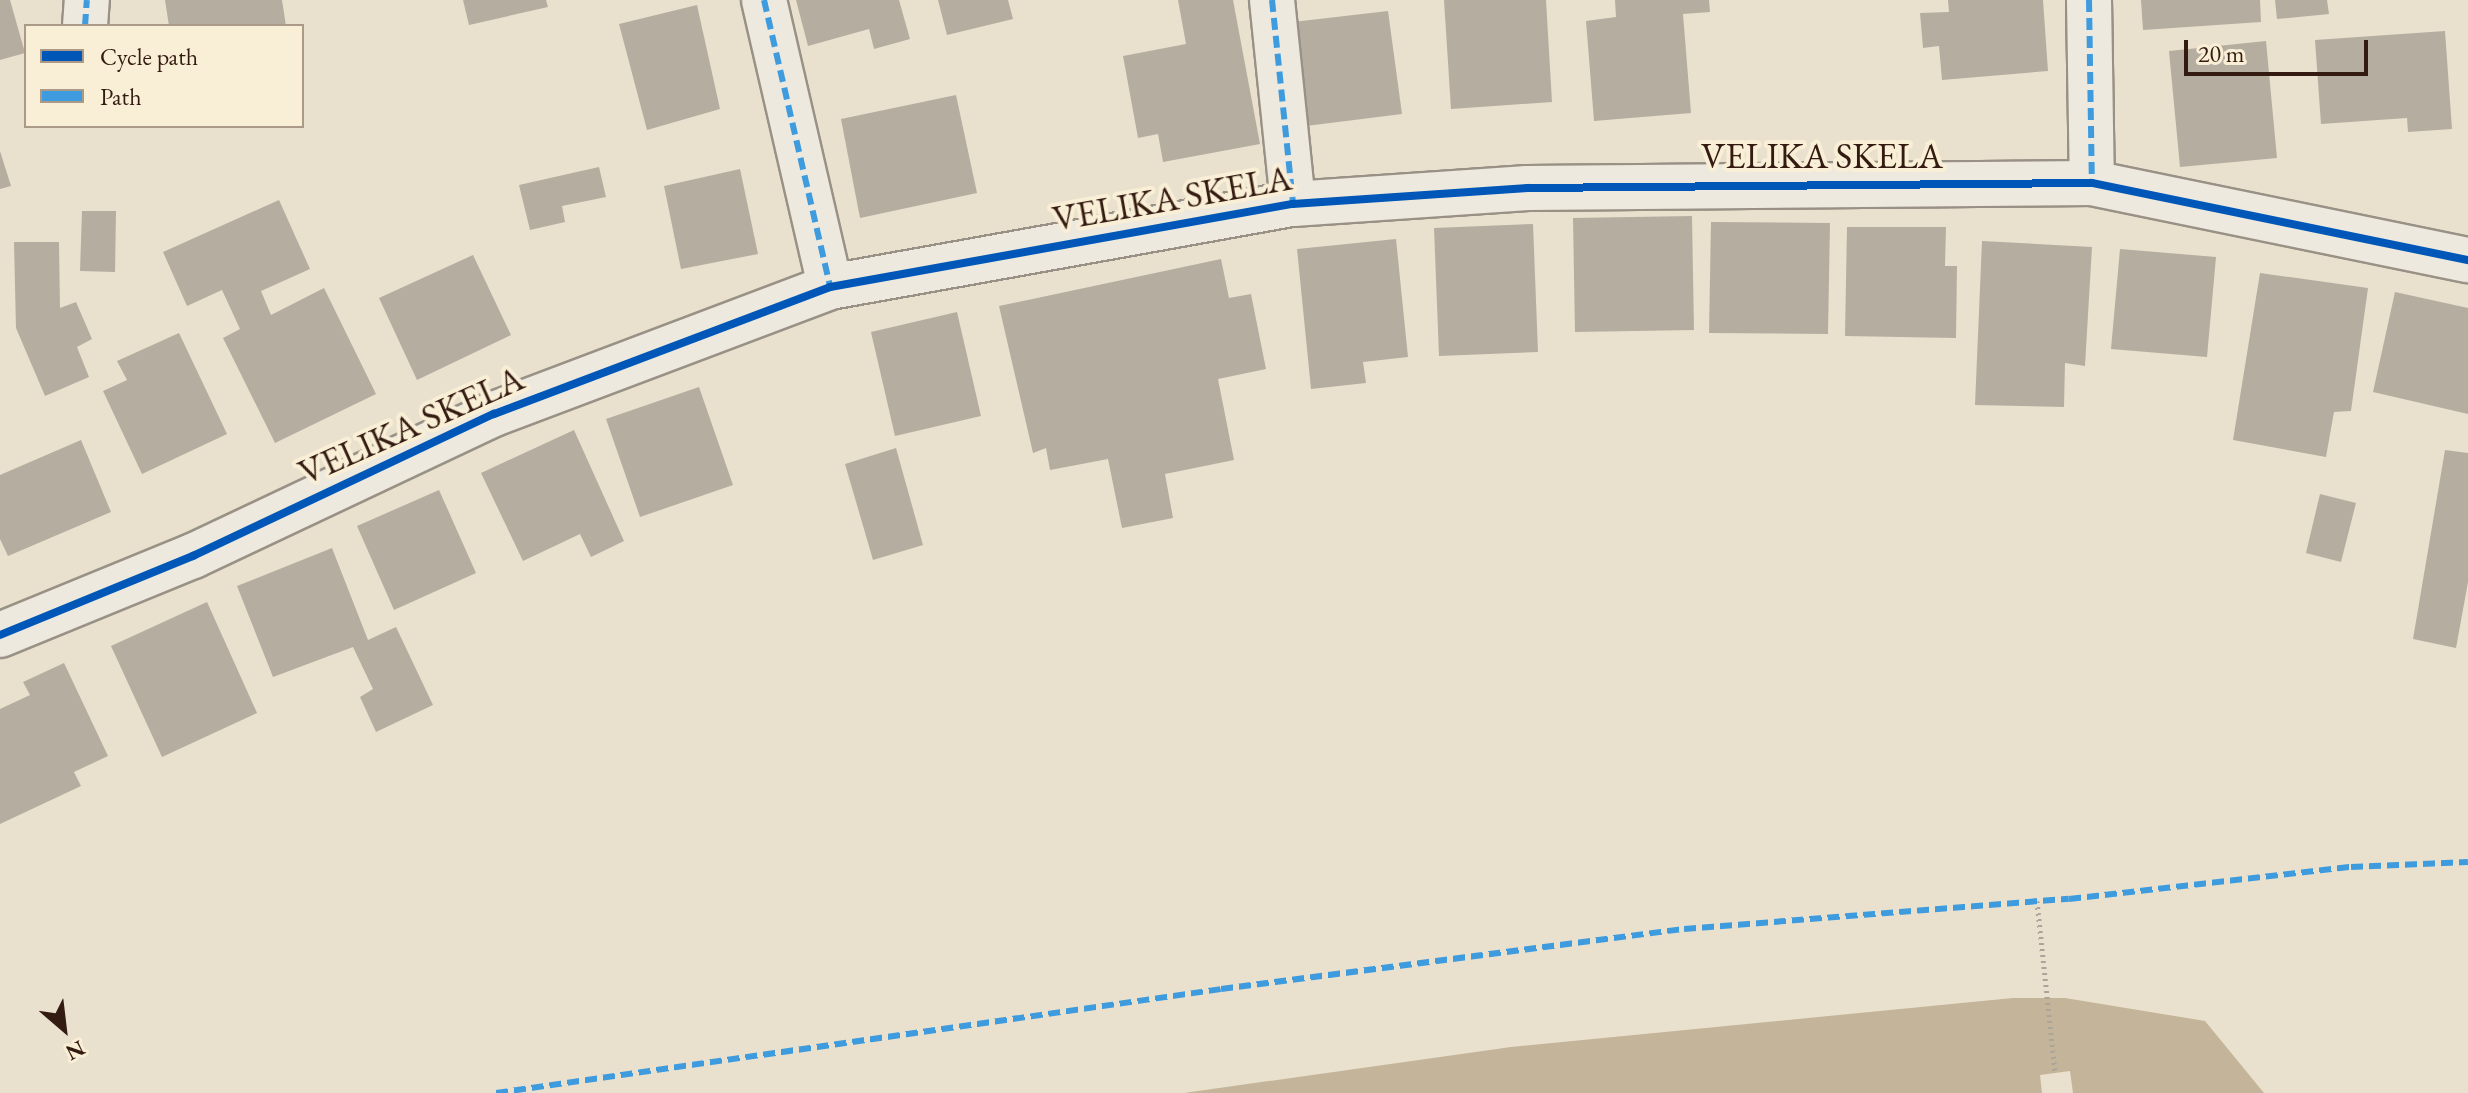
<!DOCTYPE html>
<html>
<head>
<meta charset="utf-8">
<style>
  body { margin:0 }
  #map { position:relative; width:2468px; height:1093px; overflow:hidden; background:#e9e1cd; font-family:"EB Garamond",serif }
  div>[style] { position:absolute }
  .water>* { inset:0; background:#c4b49a }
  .pier>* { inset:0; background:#e9e1cd }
  .building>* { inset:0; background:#b5ada0 }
  .path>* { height:5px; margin-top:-2.5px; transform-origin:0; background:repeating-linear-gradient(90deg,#aaa49b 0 2px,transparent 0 6px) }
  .roads { filter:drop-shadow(2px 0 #999185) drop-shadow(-2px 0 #999185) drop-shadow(0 2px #999185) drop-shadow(0 -2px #999185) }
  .minor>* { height:44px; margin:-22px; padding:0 22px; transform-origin:22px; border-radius:22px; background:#ede9de }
  .quiet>* { height:6px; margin-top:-3px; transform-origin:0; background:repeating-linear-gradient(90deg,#3e9bde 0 12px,transparent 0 18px) }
  .cycleway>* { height:8px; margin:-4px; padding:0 4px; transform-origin:4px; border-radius:4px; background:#0057b8 }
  span { translate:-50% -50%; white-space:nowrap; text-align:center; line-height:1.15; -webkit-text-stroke:8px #f9eed6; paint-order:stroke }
  .street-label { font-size:36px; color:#341b11 }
  .legend { position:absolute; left:24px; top:24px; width:280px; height:104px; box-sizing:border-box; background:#f9eed6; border:2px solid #aa9a87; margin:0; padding:10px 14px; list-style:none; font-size:24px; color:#341b11 }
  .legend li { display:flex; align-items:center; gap:16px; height:40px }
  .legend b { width:40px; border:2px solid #aa9a87 }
  .north { position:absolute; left:24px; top:989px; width:80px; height:80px; -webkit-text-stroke:6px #f9eed6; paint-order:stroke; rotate:152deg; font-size:22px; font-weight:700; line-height:32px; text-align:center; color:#341b11 }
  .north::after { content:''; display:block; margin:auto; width:28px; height:36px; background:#341b11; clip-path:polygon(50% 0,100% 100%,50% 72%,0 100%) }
  .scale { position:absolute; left:2184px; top:40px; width:184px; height:36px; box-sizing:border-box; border:4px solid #341b11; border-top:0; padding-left:10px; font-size:24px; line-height:28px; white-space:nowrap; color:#341b11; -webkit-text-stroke:6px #f9eed6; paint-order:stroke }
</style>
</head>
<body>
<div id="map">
  <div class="water">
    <i style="clip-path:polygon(2013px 998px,2065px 998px,2205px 1021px,2264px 1093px,1184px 1093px,1511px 1047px)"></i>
  </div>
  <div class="pier">
    <i style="clip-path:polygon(2070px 1071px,2073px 1093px,2042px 1093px,2040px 1075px)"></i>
  </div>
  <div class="building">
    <i style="clip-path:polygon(0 0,10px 0,25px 53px,0 60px)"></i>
    <i style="clip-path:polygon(165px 0,282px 0,286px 26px,169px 26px)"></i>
    <i style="clip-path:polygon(463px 0,546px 0,548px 7px,469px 25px)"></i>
    <i style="clip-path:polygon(796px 0,899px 0,910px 39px,874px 49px,869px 29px,808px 46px)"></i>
    <i style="clip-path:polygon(938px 0,1008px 0,1013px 19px,947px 35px)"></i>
    <i style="clip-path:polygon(1178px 0,1233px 0,1260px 144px,1163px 162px,1158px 134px,1138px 138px,1123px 56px,1186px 44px)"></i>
    <i style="clip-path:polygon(1444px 0,1546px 0,1552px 102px,1451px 109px)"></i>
    <i style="clip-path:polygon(1615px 0,1709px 0,1710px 12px,1683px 14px,1691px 113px,1594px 121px,1586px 21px,1616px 17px)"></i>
    <i style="clip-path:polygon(1948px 0,2043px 0,2048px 71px,1942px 80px,1939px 46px,1923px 48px,1920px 13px,1949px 12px)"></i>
    <i style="clip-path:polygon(2141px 0,2260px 0,2261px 22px,2143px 30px)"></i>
    <i style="clip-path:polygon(2275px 0,2327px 0,2329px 14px,2277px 19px)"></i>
    <i style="clip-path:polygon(697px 5px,720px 109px,647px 130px,619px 24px)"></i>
    <i style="clip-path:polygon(1388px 11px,1402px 114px,1306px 126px,1293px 22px)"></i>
    <i style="clip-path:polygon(2445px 31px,2452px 129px,2408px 132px,2407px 118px,2321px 124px,2315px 40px)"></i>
    <i style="clip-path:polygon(2266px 41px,2277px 158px,2180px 167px,2169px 51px)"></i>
    <i style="clip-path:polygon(956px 95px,977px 193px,860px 218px,841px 119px)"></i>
    <i style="clip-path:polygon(0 151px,11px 186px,0 189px)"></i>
    <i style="clip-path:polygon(599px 167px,606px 197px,562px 206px,565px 222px,530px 230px,519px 185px)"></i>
    <i style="clip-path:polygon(740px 169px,758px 254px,681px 269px,664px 186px)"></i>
    <i style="clip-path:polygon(279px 200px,310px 269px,261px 291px,271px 315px,324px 288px,376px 394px,275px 443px,223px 338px,240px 329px,222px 290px,187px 306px,163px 252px)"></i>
    <i style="clip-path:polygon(82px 211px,116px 211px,115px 272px,80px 271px)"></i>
    <i style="clip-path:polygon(1692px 216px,1694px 330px,1575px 332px,1573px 218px)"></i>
    <i style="clip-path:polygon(1711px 222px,1830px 223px,1828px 334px,1709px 333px)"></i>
    <i style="clip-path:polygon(1533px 224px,1538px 352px,1439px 356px,1434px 228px)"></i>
    <i style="clip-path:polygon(1847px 227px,1946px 227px,1945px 266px,1957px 266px,1956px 338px,1845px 336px)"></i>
    <i style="clip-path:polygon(1396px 239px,1408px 357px,1363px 362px,1366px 383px,1311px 389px,1297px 249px)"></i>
    <i style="clip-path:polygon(1982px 241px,2092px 247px,2085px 366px,2065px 363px,2064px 407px,1975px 405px)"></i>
    <i style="clip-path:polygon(14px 242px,59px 242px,60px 308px,76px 302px,92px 339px,77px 347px,89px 377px,45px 396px,16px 328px)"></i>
    <i style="clip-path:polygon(2120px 249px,2216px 257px,2207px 357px,2111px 349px)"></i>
    <i style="clip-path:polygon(473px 255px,511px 335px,417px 380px,379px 298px)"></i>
    <i style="clip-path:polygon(1221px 259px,1229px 298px,1251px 294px,1266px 369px,1218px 379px,1234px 460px,1165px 474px,1173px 518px,1122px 528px,1108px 459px,1050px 470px,1046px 448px,1033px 453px,999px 306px)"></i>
    <i style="clip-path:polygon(2260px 273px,2368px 288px,2351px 411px,2334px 412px,2326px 457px,2233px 440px)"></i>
    <i style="clip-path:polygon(2395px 292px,2468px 308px,2468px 414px,2373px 392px)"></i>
    <i style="clip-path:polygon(957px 312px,981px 416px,895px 436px,871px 332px)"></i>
    <i style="clip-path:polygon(179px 333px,227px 434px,142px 474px,103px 391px,127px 380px,117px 361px)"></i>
    <i style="clip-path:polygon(699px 387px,733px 485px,640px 517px,606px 419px)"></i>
    <i style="clip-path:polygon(574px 430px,624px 541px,591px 557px,580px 534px,523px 561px,481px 473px)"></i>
    <i style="clip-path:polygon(81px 440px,111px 512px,8px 556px,0 539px,0 475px)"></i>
    <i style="clip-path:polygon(896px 448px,923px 545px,873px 560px,845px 464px)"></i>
    <i style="clip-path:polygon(2445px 450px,2468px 453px,2468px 582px,2456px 648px,2413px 639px)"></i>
    <i style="clip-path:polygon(439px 490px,476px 573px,394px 610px,357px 526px)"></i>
    <i style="clip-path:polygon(2320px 494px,2356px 503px,2341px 562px,2306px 553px)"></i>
    <i style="clip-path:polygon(332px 548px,368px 640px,396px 627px,433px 705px,376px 732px,360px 697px,373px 689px,353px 647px,273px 677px,237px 586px)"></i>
    <i style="clip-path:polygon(207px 602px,257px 713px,162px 757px,111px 646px)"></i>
    <i style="clip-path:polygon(64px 663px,108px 756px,74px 772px,81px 786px,0 824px,0 709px,30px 695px,23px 682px)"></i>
  </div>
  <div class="path">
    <i style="left:2037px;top:901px;width:173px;rotate:84deg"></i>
  </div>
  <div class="roads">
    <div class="minor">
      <i style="left:764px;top:0;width:294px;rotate:77deg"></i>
      <i style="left:1272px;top:0;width:205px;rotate:84.1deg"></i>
      <i style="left:2089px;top:0;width:183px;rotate:89.1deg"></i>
      <i style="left:85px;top:26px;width:26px;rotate:-86deg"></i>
      <i style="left:0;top:635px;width:209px;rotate:-22.3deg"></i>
      <i style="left:193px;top:556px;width:333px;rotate:-25.3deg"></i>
      <i style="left:494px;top:414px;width:359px;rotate:-20.7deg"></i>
      <i style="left:830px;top:287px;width:470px;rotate:-10.2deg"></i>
      <i style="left:1293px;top:204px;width:235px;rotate:-3.9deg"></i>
      <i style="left:1527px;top:188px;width:565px;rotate:-0.51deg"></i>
      <i style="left:2092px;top:183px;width:384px;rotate:11.6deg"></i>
    </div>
  </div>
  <div class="quiet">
    <i style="left:764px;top:0;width:294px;rotate:77deg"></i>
    <i style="left:1272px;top:0;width:205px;rotate:84.1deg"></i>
    <i style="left:2089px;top:0;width:183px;rotate:89.1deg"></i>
    <i style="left:85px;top:26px;width:26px;rotate:-86deg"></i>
    <i style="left:496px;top:1093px;width:732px;rotate:-8.16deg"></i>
    <i style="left:1221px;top:989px;width:467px;rotate:-7.4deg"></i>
    <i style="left:1684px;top:929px;width:386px;rotate:-4.5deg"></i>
    <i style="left:2069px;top:899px;width:284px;rotate:-6.5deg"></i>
    <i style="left:2351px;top:867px;width:117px;rotate:-2.4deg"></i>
  </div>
  <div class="cycleway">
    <i style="left:0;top:635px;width:209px;rotate:-22.3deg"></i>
    <i style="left:193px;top:556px;width:333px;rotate:-25.3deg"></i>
    <i style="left:494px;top:414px;width:359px;rotate:-20.7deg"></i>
    <i style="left:830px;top:287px;width:470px;rotate:-10.2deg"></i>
    <i style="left:1293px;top:204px;width:235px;rotate:-3.9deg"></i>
    <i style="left:1527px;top:188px;width:565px;rotate:-0.51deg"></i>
    <i style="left:2092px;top:183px;width:384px;rotate:11.6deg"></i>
  </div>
  <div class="street-label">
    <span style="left:1822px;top:156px">VELIKA SKELA</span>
    <span style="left:1172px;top:198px;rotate:-10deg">VELIKA SKELA</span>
    <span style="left:411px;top:425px;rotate:-24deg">VELIKA SKELA</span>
  </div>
  <ul class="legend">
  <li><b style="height:10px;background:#0057b8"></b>Cycle path</li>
  <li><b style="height:10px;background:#3e9bde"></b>Path</li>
  </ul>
  <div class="north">N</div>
  <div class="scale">20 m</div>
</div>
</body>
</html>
